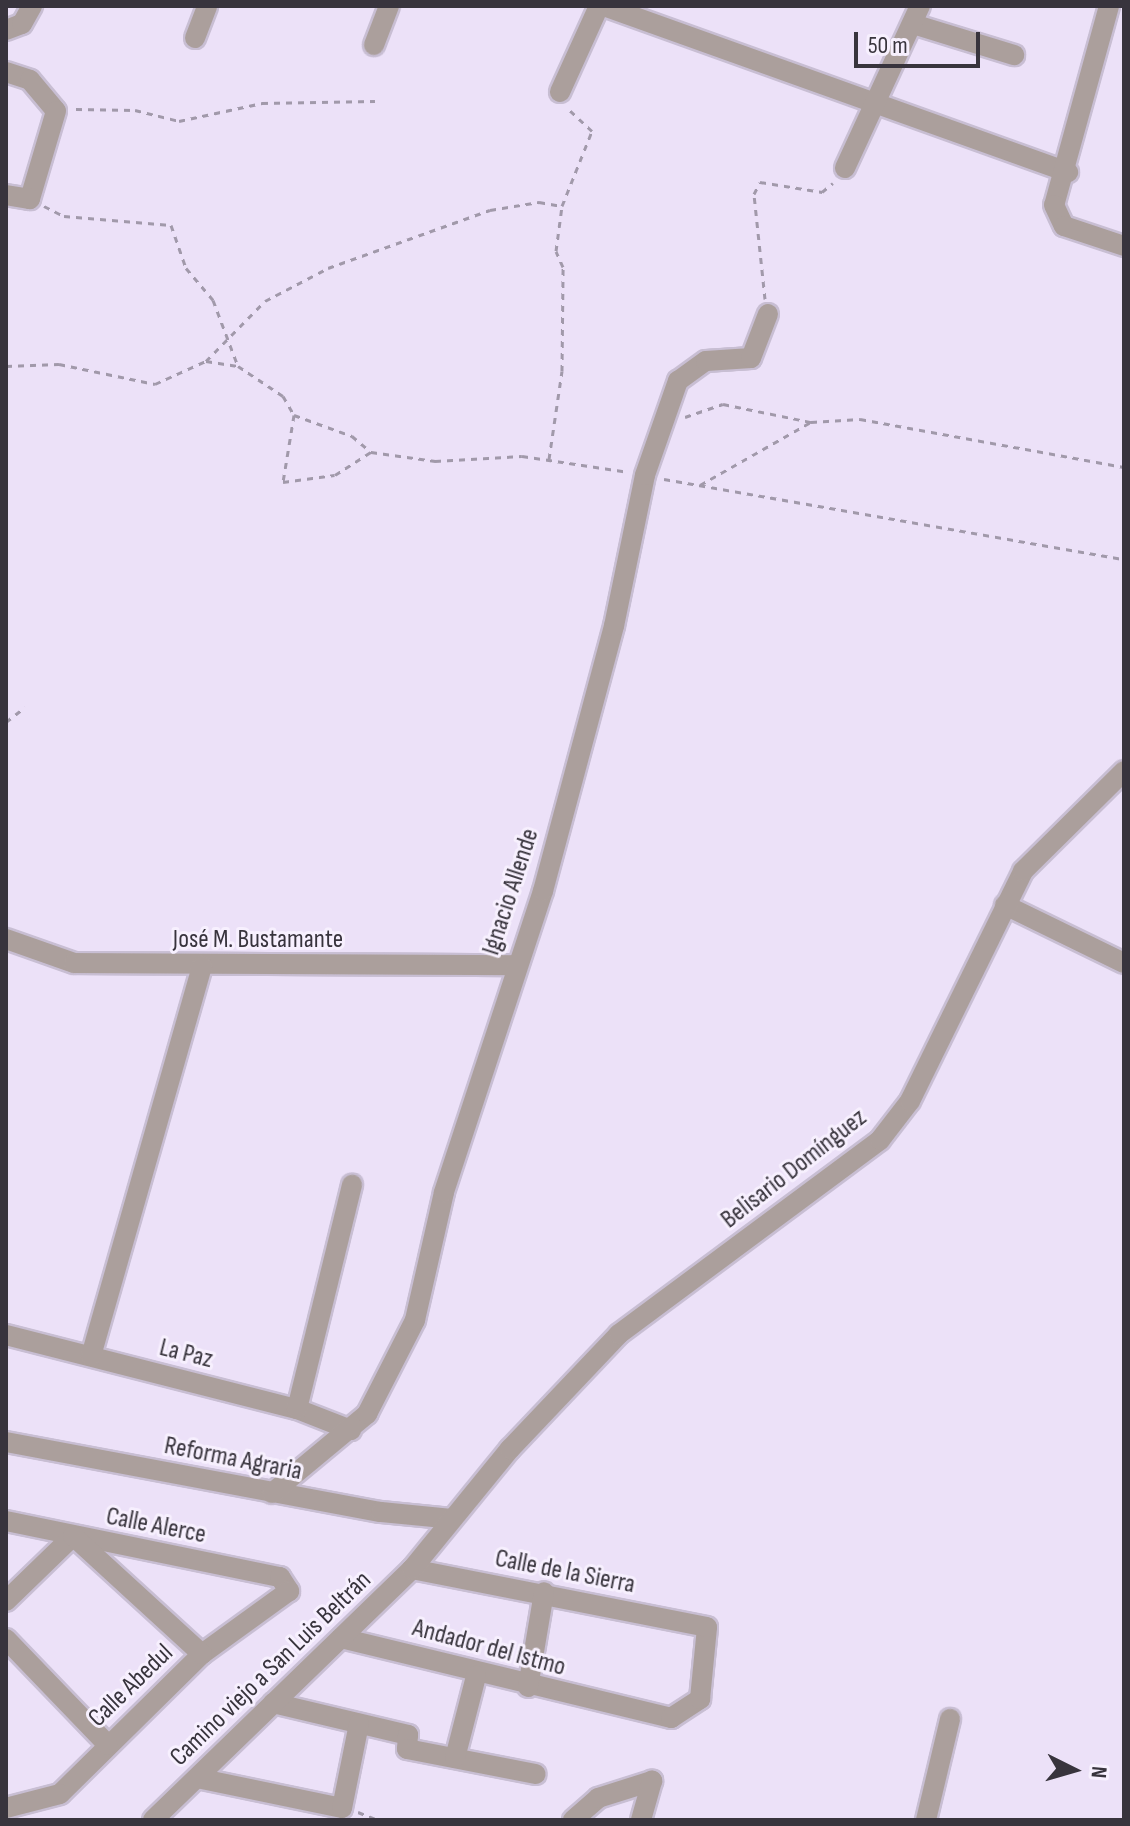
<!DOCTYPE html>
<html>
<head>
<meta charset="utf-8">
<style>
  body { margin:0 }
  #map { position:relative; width:1130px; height:1826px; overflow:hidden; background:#ece1f8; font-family:"Sofia Sans Condensed",sans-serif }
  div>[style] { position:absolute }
  .path>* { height:3px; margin-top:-1.5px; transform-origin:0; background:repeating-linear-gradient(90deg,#a199aa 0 6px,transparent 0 12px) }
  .roads { filter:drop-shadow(2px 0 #c8bed3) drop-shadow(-2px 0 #c8bed3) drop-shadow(0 2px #c8bed3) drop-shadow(0 -2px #c8bed3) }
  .minor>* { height:20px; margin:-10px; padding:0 10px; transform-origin:10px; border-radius:10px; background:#ab9f9c }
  span { translate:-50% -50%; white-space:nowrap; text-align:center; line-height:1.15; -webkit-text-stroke:6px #f7f0fe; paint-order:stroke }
  .street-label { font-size:26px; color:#38343d }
  .frame { position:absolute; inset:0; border:8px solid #38343d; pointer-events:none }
  .north { position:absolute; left:1034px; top:1730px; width:80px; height:80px; -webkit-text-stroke:6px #f7f0fe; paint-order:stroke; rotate:95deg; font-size:22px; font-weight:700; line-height:32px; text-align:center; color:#38343d }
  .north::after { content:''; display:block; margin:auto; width:28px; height:36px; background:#38343d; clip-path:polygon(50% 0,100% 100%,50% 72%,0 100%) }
  .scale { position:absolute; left:854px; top:32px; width:126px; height:36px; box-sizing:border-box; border:4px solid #38343d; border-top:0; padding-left:10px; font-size:24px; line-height:28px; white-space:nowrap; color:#38343d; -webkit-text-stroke:6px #f7f0fe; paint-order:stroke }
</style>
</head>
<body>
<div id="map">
  <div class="path">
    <i style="left:76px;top:109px;width:59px;rotate:1deg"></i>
    <i style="left:135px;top:110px;width:45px;rotate:14deg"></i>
    <i style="left:179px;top:121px;width:85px;rotate:-12.2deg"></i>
    <i style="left:262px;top:103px;width:113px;rotate:-1deg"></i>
    <i style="left:44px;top:206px;width:22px;rotate:27deg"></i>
    <i style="left:64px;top:216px;width:107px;rotate:4.8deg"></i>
    <i style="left:171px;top:225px;width:46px;rotate:70.8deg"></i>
    <i style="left:186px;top:268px;width:42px;rotate:49.8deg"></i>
    <i style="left:213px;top:300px;width:71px;rotate:69.3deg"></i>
    <i style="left:238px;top:366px;width:54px;rotate:33.7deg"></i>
    <i style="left:283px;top:396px;width:22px;rotate:60deg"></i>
    <i style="left:294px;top:415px;width:68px;rotate:99.3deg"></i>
    <i style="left:283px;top:482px;width:52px;rotate:-7.7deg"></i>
    <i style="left:335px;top:475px;width:43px;rotate:-32.6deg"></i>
    <i style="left:371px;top:452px;width:65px;rotate:8deg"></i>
    <i style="left:435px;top:461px;width:87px;rotate:-3.3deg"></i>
    <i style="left:522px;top:456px;width:108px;rotate:8.5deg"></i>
    <i style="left:765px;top:299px;width:106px;rotate:-96deg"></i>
    <i style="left:754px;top:194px;width:13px;rotate:-63deg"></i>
    <i style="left:760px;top:182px;width:63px;rotate:9.2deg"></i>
    <i style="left:822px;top:192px;width:14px;rotate:-39deg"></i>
    <i style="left:206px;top:361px;width:32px;rotate:9deg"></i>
    <i style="left:6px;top:366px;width:53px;rotate:-2.2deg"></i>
    <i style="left:59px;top:364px;width:98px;rotate:11.8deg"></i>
    <i style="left:155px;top:384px;width:56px;rotate:-24.3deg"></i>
    <i style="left:206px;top:361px;width:84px;rotate:-45.5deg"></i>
    <i style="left:265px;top:301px;width:71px;rotate:-27.6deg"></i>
    <i style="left:328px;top:268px;width:172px;rotate:-19.7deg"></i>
    <i style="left:490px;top:210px;width:50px;rotate:-9.3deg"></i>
    <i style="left:539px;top:202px;width:23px;rotate:10deg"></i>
    <i style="left:294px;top:415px;width:62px;rotate:19.9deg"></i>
    <i style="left:352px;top:436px;width:25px;rotate:40deg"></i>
    <i style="left:685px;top:417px;width:40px;rotate:-18.9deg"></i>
    <i style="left:723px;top:404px;width:90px;rotate:11.6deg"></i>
    <i style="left:811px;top:422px;width:49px;rotate:-3.5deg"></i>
    <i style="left:860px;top:419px;width:268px;rotate:10.3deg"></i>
    <i style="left:549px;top:459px;width:89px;rotate:-81.6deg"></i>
    <i style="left:562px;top:371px;width:104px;rotate:-89.4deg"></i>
    <i style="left:563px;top:267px;width:17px;rotate:-114deg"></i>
    <i style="left:556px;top:251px;width:45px;rotate:-82.4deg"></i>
    <i style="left:562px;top:206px;width:81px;rotate:-68.2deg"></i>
    <i style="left:592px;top:131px;width:35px;rotate:-137deg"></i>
    <i style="left:664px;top:479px;width:467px;rotate:9.9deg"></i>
    <i style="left:700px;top:485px;width:128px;rotate:-29.6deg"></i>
    <i style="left:6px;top:722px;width:24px;rotate:-38deg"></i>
    <i style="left:358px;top:1812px;width:22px;rotate:22deg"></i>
  </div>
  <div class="roads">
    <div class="minor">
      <i style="left:604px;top:6px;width:493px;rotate:19.7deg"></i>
      <i style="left:1109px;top:6px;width:206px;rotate:105.4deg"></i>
      <i style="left:1054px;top:205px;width:23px;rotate:65deg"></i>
      <i style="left:1064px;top:226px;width:63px;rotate:18.4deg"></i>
      <i style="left:913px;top:24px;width:106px;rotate:17.1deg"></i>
      <i style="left:6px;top:30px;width:17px;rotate:-21deg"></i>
      <i style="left:22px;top:24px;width:21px;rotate:-61deg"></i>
      <i style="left:195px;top:38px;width:34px;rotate:-69deg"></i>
      <i style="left:374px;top:45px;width:42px;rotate:-69deg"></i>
      <i style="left:6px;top:72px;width:25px;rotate:18deg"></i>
      <i style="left:30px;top:80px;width:40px;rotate:50deg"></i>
      <i style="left:56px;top:111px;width:92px;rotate:106.5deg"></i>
      <i style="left:30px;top:199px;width:24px;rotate:-171deg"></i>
      <i style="left:560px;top:92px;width:94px;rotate:-65.6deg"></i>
      <i style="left:845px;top:168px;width:179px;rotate:-65.2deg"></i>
      <i style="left:1005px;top:905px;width:132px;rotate:26deg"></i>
      <i style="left:6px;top:939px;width:72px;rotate:19.4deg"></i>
      <i style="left:74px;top:963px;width:441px;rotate:0.3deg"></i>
      <i style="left:6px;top:1335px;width:300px;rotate:14.3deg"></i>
      <i style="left:297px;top:1409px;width:58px;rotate:21.3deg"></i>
      <i style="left:91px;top:1356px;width:405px;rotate:-74.1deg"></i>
      <i style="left:297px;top:1409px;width:231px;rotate:-76.2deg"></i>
      <i style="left:6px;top:1442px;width:381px;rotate:10.6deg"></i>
      <i style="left:381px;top:1512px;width:71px;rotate:5.6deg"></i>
      <i style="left:272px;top:1493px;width:124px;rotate:-39.7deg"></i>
      <i style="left:367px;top:1414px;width:106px;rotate:-62.9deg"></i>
      <i style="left:415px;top:1320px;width:131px;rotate:-77.2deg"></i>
      <i style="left:444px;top:1192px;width:317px;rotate:-71.8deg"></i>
      <i style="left:543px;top:891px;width:274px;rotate:-75deg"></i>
      <i style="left:614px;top:626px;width:154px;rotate:-78.4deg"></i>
      <i style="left:645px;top:475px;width:100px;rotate:-70.7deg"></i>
      <i style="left:678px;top:381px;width:34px;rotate:-36deg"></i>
      <i style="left:706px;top:361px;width:45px;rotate:-3.8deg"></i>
      <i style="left:751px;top:358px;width:47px;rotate:-68.9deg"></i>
      <i style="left:6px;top:1521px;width:280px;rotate:11.6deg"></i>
      <i style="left:280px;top:1577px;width:17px;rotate:57deg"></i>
      <i style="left:289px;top:1591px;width:107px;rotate:144.1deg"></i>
      <i style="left:202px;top:1654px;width:199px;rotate:135.4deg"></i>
      <i style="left:60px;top:1794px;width:56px;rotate:165.5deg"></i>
      <i style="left:6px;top:1601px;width:93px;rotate:-44.1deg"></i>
      <i style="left:73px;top:1536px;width:175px;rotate:42.5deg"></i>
      <i style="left:341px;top:1638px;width:340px;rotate:13.6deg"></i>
      <i style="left:671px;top:1718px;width:35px;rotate:-33deg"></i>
      <i style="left:700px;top:1699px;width:72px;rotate:-84.4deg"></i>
      <i style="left:707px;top:1627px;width:301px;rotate:-168.9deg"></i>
      <i style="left:6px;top:1639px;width:146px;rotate:46.1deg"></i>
      <i style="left:528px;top:1687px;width:96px;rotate:-80.4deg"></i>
      <i style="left:273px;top:1703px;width:139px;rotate:13.3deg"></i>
      <i style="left:408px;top:1735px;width:14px;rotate:94deg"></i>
      <i style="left:407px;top:1749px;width:131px;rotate:11deg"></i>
      <i style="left:455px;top:1758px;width:85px;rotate:-75.6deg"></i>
      <i style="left:197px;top:1778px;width:148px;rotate:11.7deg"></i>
      <i style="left:342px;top:1808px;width:86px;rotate:-78.6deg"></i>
      <i style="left:153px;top:1820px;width:361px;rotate:-44.1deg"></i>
      <i style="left:412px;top:1569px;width:155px;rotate:-50.8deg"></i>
      <i style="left:510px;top:1449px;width:158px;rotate:-46.5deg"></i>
      <i style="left:619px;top:1334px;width:325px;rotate:-36.6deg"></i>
      <i style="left:880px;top:1140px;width:49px;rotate:-52.4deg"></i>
      <i style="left:910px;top:1101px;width:256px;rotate:-63.8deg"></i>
      <i style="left:1023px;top:871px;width:142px;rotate:-44.7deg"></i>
      <i style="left:573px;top:1820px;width:33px;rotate:-41deg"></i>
      <i style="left:598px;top:1798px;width:57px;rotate:-17.5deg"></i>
      <i style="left:641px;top:1820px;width:41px;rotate:-74.2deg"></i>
      <i style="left:926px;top:1820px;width:104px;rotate:-76.6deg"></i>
    </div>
  </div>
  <div class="street-label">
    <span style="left:511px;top:892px;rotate:-72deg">Ignacio Allende</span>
    <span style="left:258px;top:940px">José M. Bustamante</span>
    <span style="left:794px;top:1169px;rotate:-38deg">Belisario Domínguez</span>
    <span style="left:186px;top:1354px;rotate:14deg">La Paz</span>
    <span style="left:233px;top:1459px;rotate:11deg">Reforma Agraria</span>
    <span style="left:156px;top:1526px;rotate:11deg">Calle Alerce</span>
    <span style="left:565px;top:1572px;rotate:11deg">Calle de la Sierra</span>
    <span style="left:489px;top:1648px;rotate:15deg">Andador del Istmo</span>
    <span style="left:271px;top:1669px;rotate:-44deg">Camino viejo a San Luis Beltrán</span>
    <span style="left:131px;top:1686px;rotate:-44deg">Calle Abedul</span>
  </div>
  <div class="frame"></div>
  <div class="north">N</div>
  <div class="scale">50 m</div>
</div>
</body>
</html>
